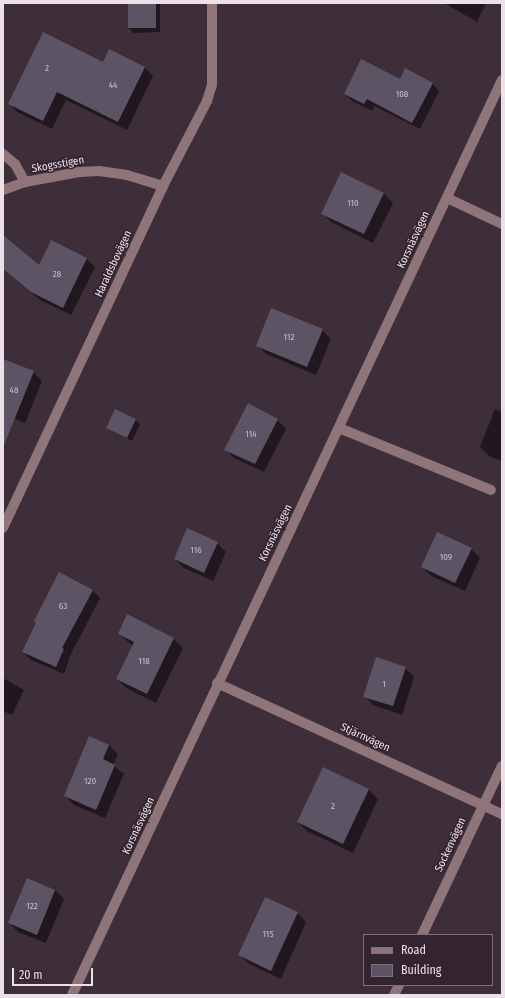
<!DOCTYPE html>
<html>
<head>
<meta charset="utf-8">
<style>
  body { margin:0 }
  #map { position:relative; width:505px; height:998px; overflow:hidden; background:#3d2e39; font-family:"Fira Sans Condensed",sans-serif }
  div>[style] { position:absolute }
  .shadow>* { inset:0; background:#0007 }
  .building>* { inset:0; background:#5c5464 }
  .minor>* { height:10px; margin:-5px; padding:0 5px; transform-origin:5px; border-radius:5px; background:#8f757a }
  span { translate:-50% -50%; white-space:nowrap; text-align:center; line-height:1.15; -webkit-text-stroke:3.5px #33242f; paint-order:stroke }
  .number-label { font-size:9px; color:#c7bec7 }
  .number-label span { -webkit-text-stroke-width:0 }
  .street-label { font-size:11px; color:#ebe1e8 }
  .frame { position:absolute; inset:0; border:4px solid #ebe1e8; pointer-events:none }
  .legend { position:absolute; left:363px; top:934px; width:130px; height:52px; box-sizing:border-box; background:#33242f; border:1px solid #7d7079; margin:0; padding:5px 7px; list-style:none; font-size:12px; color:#ebe1e8 }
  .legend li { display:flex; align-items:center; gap:8px; height:20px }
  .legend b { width:20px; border:1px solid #7d7079 }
  .scale { position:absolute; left:12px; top:968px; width:81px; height:18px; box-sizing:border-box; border:2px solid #ebe1e8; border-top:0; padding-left:5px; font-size:12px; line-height:14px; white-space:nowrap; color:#ebe1e8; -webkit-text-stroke:3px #33242f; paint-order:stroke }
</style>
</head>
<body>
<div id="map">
  <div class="shadow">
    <i style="clip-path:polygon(129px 3px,160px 3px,160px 32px,133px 33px,129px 28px)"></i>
    <i style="clip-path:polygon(444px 3px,486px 3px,477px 22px)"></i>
    <i style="clip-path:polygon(103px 63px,144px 67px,153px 76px,127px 130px,66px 100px,52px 129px,17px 112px,9px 103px)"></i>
    <i style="clip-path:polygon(400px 80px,432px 83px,439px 91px,420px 129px,374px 106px,372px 111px,352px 101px,345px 94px)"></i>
    <i style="clip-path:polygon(342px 174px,384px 194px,393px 203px,373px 243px,331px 222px,322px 213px)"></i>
    <i style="clip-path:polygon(3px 239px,39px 267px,51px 242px,87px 259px,95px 267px,71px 315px,40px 300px,3px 269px)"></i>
    <i style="clip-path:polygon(322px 330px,331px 339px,316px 375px,266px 354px,257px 345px)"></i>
    <i style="clip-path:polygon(3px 360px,33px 372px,42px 381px,25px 423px,3px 414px)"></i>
    <i style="clip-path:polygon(495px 409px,502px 412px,502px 461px,489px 456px,480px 447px)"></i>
    <i style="clip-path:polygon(135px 420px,140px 424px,132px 441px,107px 428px)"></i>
    <i style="clip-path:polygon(277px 420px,286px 429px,264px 472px,234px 458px,225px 449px)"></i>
    <i style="clip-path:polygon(217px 543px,226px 552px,213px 581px,184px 568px,175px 559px)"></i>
    <i style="clip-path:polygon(471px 549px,480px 558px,465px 591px,431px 576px,422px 567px)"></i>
    <i style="clip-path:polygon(92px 590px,100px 598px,70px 656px,64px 674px,31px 660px,23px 652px)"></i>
    <i style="clip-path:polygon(128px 616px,174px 639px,183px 648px,156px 703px,126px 688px,117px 679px,133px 646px,119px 634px)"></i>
    <i style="clip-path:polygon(405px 668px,414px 677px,402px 715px,373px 705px,364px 696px)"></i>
    <i style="clip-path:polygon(3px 678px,24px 690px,12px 715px,3px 711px)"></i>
    <i style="clip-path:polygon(109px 745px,118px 754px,113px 765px,124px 774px,105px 818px,74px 805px,65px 796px)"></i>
    <i style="clip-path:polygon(324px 768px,369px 790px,378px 799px,353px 853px,307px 831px,298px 822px)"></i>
    <i style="clip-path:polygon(55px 890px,64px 899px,46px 943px,18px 932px,9px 923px)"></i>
    <i style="clip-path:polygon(297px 913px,306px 922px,281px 979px,249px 964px,240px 955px)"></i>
  </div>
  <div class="building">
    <i style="clip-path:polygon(128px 3px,156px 3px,156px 28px,128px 28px)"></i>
    <i style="clip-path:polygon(43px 32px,103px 62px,109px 49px,145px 67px,118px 122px,57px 92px,43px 121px,8px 104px)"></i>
    <i style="clip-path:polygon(361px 59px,400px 79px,405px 68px,433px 83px,412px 123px,367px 99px,364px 104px,344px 94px)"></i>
    <i style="clip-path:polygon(341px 172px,384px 193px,364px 234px,321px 214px)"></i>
    <i style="clip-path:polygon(3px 235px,39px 265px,51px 240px,87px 258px,63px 308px,31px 292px,3px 269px)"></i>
    <i style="clip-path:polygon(271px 308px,323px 329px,307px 367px,256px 346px)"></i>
    <i style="clip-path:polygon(3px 359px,34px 371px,4px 445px,3px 445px)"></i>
    <i style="clip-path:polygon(248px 403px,278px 419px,255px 464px,224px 450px)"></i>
    <i style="clip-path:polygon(115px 409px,136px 419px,127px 438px,106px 428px)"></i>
    <i style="clip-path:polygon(187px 528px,218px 542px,204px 573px,174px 559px)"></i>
    <i style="clip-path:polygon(437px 532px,472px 548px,455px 583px,421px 567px)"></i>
    <i style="clip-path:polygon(59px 572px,93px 590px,62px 648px,64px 649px,56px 667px,22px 652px,36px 623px,34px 621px)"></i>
    <i style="clip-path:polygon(127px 614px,174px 638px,147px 694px,116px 679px,134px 642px,118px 634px)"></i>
    <i style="clip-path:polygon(376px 657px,406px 667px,393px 706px,363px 697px)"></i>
    <i style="clip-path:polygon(89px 736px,109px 745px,103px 759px,115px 765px,96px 810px,64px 796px)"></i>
    <i style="clip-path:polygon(323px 767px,369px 789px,343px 844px,297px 822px)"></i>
    <i style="clip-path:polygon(27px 878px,55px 890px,37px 935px,8px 923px)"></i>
    <i style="clip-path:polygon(265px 897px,298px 912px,271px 971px,238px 955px)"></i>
  </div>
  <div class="minor">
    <i style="left:3px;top:154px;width:16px;rotate:40deg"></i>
    <i style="left:15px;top:164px;width:21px;rotate:61deg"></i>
    <i style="left:3px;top:190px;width:23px;rotate:-20deg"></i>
    <i style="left:25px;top:182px;width:55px;rotate:-10.5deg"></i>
    <i style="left:79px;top:172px;width:20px;rotate:-3deg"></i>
    <i style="left:99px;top:171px;width:28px;rotate:8deg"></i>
    <i style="left:127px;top:175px;width:38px;rotate:17deg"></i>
    <i style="left:447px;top:198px;width:61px;rotate:25.3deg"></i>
    <i style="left:339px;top:428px;width:164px;rotate:22.2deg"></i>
    <i style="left:3px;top:528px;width:378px;rotate:-64.9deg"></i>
    <i style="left:163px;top:186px;width:96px;rotate:-62.6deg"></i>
    <i style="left:207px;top:101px;width:17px;rotate:-73deg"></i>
    <i style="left:212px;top:85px;width:82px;rotate:-90deg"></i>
    <i style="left:217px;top:683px;width:314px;rotate:24.7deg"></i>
    <i style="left:422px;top:935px;width:187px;rotate:-64.7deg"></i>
    <i style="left:72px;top:995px;width:1011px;rotate:-64.83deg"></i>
    <i style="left:394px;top:995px;width:11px;rotate:-63deg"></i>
  </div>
  <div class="number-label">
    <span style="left:47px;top:68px">2</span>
    <span style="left:113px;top:85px">44</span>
    <span style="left:402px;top:94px">108</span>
    <span style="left:353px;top:203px">110</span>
    <span style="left:57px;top:274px">28</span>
    <span style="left:289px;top:337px">112</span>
    <span style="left:14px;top:390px">48</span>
    <span style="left:251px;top:434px">114</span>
    <span style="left:196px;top:550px">116</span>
    <span style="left:446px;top:557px">109</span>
    <span style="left:63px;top:606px">63</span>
    <span style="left:144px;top:661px">118</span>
    <span style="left:384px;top:684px">1</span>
    <span style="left:90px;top:781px">120</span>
    <span style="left:333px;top:806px">2</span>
    <span style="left:32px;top:906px">122</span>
    <span style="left:268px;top:934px">115</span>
  </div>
  <div class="street-label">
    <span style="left:58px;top:165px;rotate:-10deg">Skogsstigen</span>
    <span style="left:414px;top:240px;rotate:-65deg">Korsnäsvägen</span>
    <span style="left:114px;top:264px;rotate:-65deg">Haraldsbovägen</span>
    <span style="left:276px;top:533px;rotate:-64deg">Korsnäsvägen</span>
    <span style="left:365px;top:738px;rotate:25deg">Stjärnvägen</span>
    <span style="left:139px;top:826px;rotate:-65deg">Korsnäsvägen</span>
    <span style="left:451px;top:845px;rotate:-65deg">Sockenvägen</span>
  </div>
  <div class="frame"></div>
  <ul class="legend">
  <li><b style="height:5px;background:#8f757a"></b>Road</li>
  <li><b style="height:11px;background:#5c5464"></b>Building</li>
  </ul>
  <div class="scale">20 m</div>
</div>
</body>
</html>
